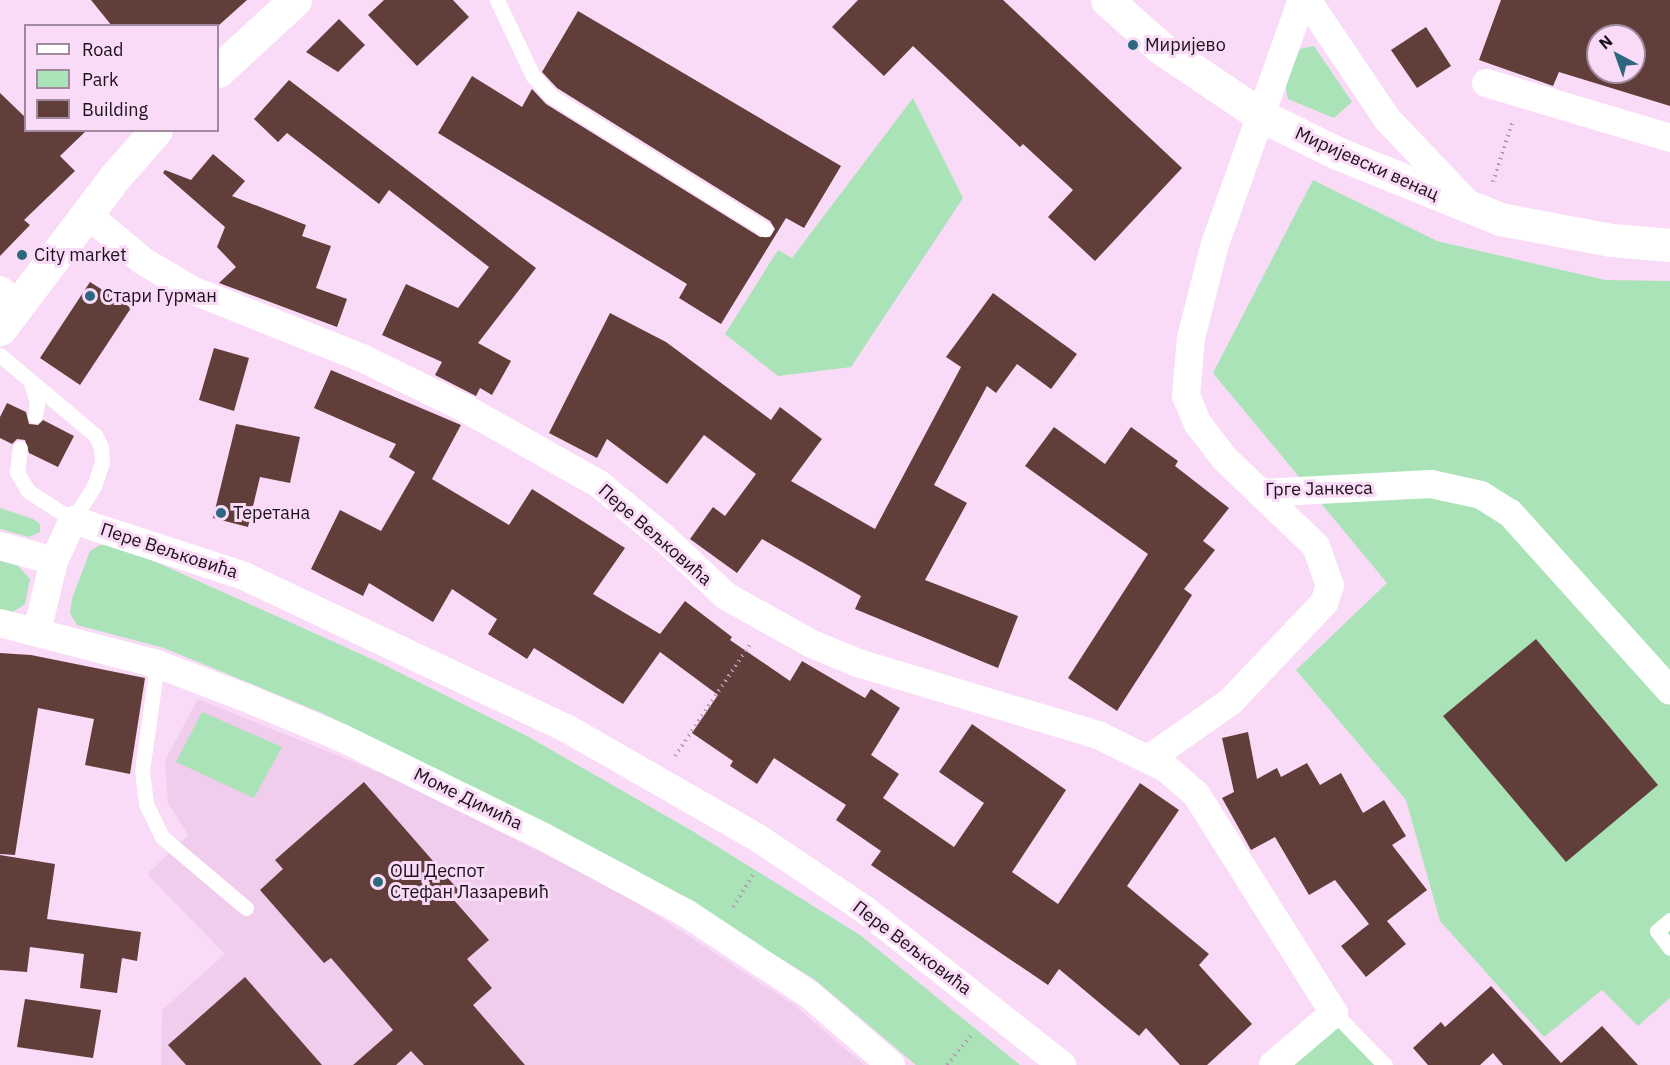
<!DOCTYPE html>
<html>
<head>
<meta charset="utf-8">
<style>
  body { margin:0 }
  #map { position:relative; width:1670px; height:1065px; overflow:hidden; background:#f9dbf7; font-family:"IBM Plex Sans",sans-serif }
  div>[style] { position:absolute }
  .built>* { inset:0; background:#f0cced }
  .green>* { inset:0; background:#aae3b8 }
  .building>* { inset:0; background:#613e3a }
  .path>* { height:4px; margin-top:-2px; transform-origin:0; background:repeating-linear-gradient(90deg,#b29ab0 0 1.5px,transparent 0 6px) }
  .lane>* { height:15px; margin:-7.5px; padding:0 7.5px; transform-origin:7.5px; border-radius:7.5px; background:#fff }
  .street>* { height:28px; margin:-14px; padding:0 14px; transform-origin:14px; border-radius:14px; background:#fff }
  .secondary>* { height:33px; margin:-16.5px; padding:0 16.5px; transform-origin:16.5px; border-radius:16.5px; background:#fff }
  .dots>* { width:16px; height:16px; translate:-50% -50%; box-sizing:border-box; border:3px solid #f9dbf7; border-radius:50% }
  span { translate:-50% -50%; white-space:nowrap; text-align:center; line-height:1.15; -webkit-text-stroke:6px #f9dbf7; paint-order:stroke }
  .poi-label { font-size:18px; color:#1b111a }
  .left { translate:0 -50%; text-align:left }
  .street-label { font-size:18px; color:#1b111a }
  .legend { position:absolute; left:24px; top:24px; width:195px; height:108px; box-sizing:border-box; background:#f9dbf7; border:2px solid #a08a9f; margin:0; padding:8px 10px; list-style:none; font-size:18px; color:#1b111a }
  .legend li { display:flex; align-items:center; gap:12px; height:30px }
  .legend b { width:30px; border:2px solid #a08a9f }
  .north { position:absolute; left:1586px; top:24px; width:60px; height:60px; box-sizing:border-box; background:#f9dbf7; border:2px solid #a08a9f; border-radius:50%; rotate:319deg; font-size:16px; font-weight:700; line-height:24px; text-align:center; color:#1b111a }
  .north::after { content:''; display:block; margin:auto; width:21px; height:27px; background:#2c697f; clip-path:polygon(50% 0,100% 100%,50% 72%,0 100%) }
</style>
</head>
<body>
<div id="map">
  <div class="built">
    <i style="clip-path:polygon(198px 699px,383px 774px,618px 890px,794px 1005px,864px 1065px,161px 1065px,162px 1010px,225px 954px,147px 874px,188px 835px,168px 803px,165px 760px)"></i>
  </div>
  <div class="green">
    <i style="clip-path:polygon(1314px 46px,1352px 102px,1334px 118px,1288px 99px,1285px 84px,1300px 49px)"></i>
    <i style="clip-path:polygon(913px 98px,963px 198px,851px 367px,778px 376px,725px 334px,778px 250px,792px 258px)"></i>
    <i style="clip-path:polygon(1313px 180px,1437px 241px,1605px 280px,1670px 281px,1670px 998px,1638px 1026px,1602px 990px,1544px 1037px,1440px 921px,1406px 800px,1296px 670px,1387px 583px,1213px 373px)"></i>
    <i style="clip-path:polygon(0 508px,33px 519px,40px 524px,40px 532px,29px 537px,0 529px)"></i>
    <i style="clip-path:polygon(116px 544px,374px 660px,527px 736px,694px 832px,860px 935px,1020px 1065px,916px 1065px,814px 979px,627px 865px,322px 713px,164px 648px,77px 625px,70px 613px,72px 599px,90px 551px,100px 545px)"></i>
    <i style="clip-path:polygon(0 561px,17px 565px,30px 579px,25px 604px,13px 612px,0 610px)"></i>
    <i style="clip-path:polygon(202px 712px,282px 747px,254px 798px,176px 762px)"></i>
    <i style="clip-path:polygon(1334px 1013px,1387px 1065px,1273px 1065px)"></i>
  </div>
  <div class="building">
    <i style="clip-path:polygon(91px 0,247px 0,218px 26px,112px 26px)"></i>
    <i style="clip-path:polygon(384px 0,453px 0,469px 17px,417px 66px,368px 15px)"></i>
    <i style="clip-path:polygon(858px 0,1003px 0,1182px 168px,1095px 261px,1048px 217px,1073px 190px,1023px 144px,1020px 147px,913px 46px,884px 76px,832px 27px)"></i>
    <i style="clip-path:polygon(evenodd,1501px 0,1670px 0,1670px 106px,1559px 72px,1553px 86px,1479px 60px,1501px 0,1598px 36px,1634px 36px,1634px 72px,1598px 72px,1598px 36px)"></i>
    <i style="clip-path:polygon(578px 11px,841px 166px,804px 228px,786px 218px,721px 324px,679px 298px,687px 284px,438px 133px,472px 76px,522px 107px,532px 89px,546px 104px,760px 237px,770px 237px,775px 229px,770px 221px,557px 88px,542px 72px)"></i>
    <i style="clip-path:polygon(339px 19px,365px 45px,338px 72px,306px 52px)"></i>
    <i style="clip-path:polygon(1426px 27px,1451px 66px,1417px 88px,1391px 50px)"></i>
    <i style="clip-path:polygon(289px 80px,536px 268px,478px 343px,511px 361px,492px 395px,480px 388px,476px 396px,435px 375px,442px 362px,382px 335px,406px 284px,458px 308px,489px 267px,389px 190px,379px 204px,287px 133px,278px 142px,254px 119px)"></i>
    <i style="clip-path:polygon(0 93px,26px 118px,26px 130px,87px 130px,60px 156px,75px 171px,24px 220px,30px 225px,0 256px)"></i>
    <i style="clip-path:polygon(213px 154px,245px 181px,232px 196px,306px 225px,302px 236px,331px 246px,316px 288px,347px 299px,337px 327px,219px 283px,236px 267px,217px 247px,225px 227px,163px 173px,165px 170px,191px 180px)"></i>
    <i style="clip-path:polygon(90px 282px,131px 308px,80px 385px,40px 358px)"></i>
    <i style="clip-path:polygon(993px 293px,1077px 354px,1051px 389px,1017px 364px,996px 393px,987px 386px,934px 485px,967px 503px,925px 580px,1018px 616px,998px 668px,855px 609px,861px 596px,762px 539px,737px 573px,690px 539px,713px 507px,725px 516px,756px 474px,704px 435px,667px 484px,607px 439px,597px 458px,549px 433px,610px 313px,666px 342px,771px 420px,780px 407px,822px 439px,791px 481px,875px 529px,961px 367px,946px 357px)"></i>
    <i style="clip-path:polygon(214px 348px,249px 358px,234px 411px,199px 400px)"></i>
    <i style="clip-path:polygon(331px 370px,461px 425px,432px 479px,509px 525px,532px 489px,625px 548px,593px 594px,660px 634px,685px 601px,732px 637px,730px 640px,790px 681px,802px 661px,865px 698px,871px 689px,900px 708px,871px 755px,899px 774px,883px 798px,954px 847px,984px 803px,939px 772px,972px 724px,1066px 790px,1012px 872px,1058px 904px,1140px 783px,1179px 810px,1127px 886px,1209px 954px,1199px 965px,1252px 1024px,1207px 1065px,1180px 1065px,1146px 1028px,1139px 1036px,1059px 969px,1048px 985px,871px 865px,881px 851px,836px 820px,846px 805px,774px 758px,757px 784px,730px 766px,733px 761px,692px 733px,718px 695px,660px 652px,623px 704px,534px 648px,527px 659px,488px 634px,497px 619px,452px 589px,433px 622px,369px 583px,363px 596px,311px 569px,340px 510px,381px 531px,415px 472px,389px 457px,396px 444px,314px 408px)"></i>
    <i style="clip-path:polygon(7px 403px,26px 412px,29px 424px,38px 425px,43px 420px,74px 436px,58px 467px,29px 453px,25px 440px,17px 439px,12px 444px,0 438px,0 417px)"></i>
    <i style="clip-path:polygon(236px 424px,300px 437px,290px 483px,260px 477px,248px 527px,213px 518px)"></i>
    <i style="clip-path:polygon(1054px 427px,1105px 464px,1131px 427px,1178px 461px,1175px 466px,1229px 508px,1203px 541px,1215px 550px,1184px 589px,1192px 595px,1117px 711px,1068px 678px,1148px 554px,1025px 466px)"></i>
    <i style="clip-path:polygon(1536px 639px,1658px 785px,1566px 862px,1443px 716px)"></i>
    <i style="clip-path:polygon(0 653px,31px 655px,145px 678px,130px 774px,85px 765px,94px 719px,38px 708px,15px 855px,0 854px)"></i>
    <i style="clip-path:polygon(1248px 732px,1257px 779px,1277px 768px,1281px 777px,1307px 763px,1320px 785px,1341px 773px,1363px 813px,1384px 800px,1406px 836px,1392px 845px,1427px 890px,1387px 921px,1406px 944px,1366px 977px,1341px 946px,1369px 924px,1335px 880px,1309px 895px,1275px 837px,1251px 850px,1222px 798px,1234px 792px,1222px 738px)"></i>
    <i style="clip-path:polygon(364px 782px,461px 893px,453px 899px,489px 940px,467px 959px,492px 988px,473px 1005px,525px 1065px,424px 1065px,411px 1051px,396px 1065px,353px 1065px,393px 1030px,331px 958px,324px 963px,260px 890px,283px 869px,275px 860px)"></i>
    <i style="clip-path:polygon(0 855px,55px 864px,47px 919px,141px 932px,137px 961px,122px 958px,117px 993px,80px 988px,84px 954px,30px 947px,27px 972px,0 970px)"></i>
    <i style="clip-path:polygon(245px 977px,322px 1065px,186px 1065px,168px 1045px)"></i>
    <i style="clip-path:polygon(1491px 986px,1561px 1063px,1602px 1026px,1638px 1065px,1503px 1065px,1493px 1053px,1480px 1065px,1428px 1065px,1413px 1048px,1441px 1022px,1445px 1027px)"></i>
    <i style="clip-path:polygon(25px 999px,101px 1010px,93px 1058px,17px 1047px)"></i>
  </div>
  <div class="path">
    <i style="left:1493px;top:182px;width:62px;rotate:-72.1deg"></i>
    <i style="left:675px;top:756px;width:136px;rotate:-56.1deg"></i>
    <i style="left:733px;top:907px;width:40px;rotate:-58deg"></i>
    <i style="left:947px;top:1065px;width:41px;rotate:-50.9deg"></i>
  </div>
  <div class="lane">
    <i style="left:497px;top:0;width:84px;rotate:64.7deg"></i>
    <i style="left:533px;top:76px;width:27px;rotate:48deg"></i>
    <i style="left:551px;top:96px;width:252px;rotate:31.9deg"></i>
    <i style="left:0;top:355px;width:124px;rotate:40.1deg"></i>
    <i style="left:95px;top:435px;width:13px;rotate:63deg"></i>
    <i style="left:101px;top:447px;width:15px;rotate:86deg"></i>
    <i style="left:102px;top:462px;width:25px;rotate:108deg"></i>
    <i style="left:94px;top:486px;width:40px;rotate:122deg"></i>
    <i style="left:73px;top:520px;width:54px;rotate:-147.2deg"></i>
    <i style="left:28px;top:491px;width:22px;rotate:-120deg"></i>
    <i style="left:17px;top:472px;width:24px;rotate:-83deg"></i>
    <i style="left:31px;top:383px;width:21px;rotate:73deg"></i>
    <i style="left:37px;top:403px;width:13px;rotate:99deg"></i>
    <i style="left:157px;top:664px;width:108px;rotate:98deg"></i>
    <i style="left:142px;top:771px;width:33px;rotate:83deg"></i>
    <i style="left:146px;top:804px;width:37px;rotate:64deg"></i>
    <i style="left:162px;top:837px;width:110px;rotate:40.2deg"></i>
    <i style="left:1670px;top:920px;width:17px;rotate:140deg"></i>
    <i style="left:1657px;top:931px;width:21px;rotate:53deg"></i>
    <i style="left:1334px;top:1013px;width:73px;rotate:45.6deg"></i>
  </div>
  <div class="street">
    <i style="left:1307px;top:0;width:145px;rotate:56deg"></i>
    <i style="left:1388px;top:120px;width:119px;rotate:46.4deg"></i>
    <i style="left:1486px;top:83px;width:192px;rotate:16.6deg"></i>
    <i style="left:87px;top:214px;width:73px;rotate:40deg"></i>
    <i style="left:143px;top:261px;width:57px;rotate:30.6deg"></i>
    <i style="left:192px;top:290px;width:183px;rotate:21.8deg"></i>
    <i style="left:362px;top:358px;width:116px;rotate:26.1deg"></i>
    <i style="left:466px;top:409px;width:153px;rotate:29.4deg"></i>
    <i style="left:599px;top:484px;width:83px;rotate:39.6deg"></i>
    <i style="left:663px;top:537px;width:86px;rotate:43.1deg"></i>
    <i style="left:726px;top:596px;width:98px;rotate:29.2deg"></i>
    <i style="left:812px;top:644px;width:50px;rotate:22.4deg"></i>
    <i style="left:858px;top:663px;width:251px;rotate:16.7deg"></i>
    <i style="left:1098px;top:735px;width:77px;rotate:26.2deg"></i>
    <i style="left:1167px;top:769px;width:38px;rotate:41deg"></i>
    <i style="left:1196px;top:794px;width:259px;rotate:57.8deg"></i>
    <i style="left:1334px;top:1013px;width:80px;rotate:139.6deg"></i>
    <i style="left:0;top:290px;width:22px;rotate:39deg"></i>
    <i style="left:1260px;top:493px;width:171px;rotate:-3deg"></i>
    <i style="left:1431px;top:484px;width:51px;rotate:12.4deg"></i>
    <i style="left:1481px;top:495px;width:34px;rotate:32deg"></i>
    <i style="left:1510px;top:513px;width:239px;rotate:48deg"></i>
    <i style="left:0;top:546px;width:56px;rotate:15.5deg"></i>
    <i style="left:0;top:623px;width:162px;rotate:14.6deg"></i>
    <i style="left:157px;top:664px;width:93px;rotate:20.8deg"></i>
    <i style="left:244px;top:697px;width:106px;rotate:22.7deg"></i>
    <i style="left:342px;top:738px;width:225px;rotate:26.1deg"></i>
    <i style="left:544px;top:837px;width:161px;rotate:28.2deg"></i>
    <i style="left:686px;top:913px;width:149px;rotate:33.5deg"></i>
    <i style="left:810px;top:995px;width:107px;rotate:40.8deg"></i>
    <i style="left:37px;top:631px;width:72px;rotate:-76.3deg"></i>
    <i style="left:54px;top:561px;width:45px;rotate:-65.1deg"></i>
    <i style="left:73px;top:520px;width:180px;rotate:18.1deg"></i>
    <i style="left:244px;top:576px;width:356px;rotate:25.3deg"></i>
    <i style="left:566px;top:728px;width:221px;rotate:29.8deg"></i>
    <i style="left:758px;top:838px;width:129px;rotate:33.9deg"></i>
    <i style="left:865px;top:910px;width:251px;rotate:38.2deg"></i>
    <i style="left:1150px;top:758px;width:98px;rotate:-35deg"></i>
    <i style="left:1230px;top:702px;width:137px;rotate:-46.5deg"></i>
    <i style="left:1324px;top:603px;width:18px;rotate:-71deg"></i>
    <i style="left:1330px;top:586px;width:42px;rotate:-109.3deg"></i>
    <i style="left:1316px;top:546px;width:126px;rotate:-136.3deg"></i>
    <i style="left:1225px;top:459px;width:44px;rotate:-127.6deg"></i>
    <i style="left:1198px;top:424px;width:30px;rotate:-113deg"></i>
    <i style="left:1186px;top:396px;width:58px;rotate:-85.1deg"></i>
    <i style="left:1191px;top:338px;width:97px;rotate:-75.7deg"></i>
    <i style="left:1215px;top:244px;width:259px;rotate:-70.4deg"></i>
  </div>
  <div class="secondary">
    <i style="left:1107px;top:0;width:72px;rotate:41.6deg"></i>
    <i style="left:1161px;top:48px;width:122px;rotate:34deg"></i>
    <i style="left:1262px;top:116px;width:84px;rotate:26.3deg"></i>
    <i style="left:1337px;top:153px;width:176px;rotate:22deg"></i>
    <i style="left:1500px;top:219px;width:113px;rotate:10.7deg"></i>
    <i style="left:1611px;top:240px;width:59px;rotate:4.8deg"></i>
    <i style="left:218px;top:71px;width:105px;rotate:-42.7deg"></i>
    <i style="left:0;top:329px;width:191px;rotate:-52.9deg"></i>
    <i style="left:115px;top:177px;width:62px;rotate:-48.9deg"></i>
  </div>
  <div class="dots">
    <i style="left:1133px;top:45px;background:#2c697f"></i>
    <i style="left:22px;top:255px;background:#2c697f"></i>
    <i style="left:90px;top:296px;background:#2c697f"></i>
    <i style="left:221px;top:513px;background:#2c697f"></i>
    <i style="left:378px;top:882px;background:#2c697f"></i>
  </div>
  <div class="poi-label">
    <span class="left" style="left:1145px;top:45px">Миријево</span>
    <span class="left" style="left:34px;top:255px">City market</span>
    <span class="left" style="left:102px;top:296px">Стари Гурман</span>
    <span class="left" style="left:233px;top:513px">Теретана</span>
    <span class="left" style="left:390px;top:882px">ОШ Деспот<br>Стефан Лазаревић</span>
  </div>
  <div class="street-label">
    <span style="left:1367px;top:164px;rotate:24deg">Миријевски венац</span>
    <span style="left:1319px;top:489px;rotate:-1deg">Грге Јанкеса</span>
    <span style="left:655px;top:535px;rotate:41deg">Пере Вељковића</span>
    <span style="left:169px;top:551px;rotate:18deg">Пере Вељковића</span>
    <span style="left:468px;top:799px;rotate:26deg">Моме Димића</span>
    <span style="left:912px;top:948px;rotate:37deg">Пере Вељковића</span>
  </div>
  <ul class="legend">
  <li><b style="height:8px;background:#fff"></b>Road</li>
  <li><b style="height:16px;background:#aae3b8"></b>Park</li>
  <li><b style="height:16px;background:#613e3a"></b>Building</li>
  </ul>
  <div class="north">N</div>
</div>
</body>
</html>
